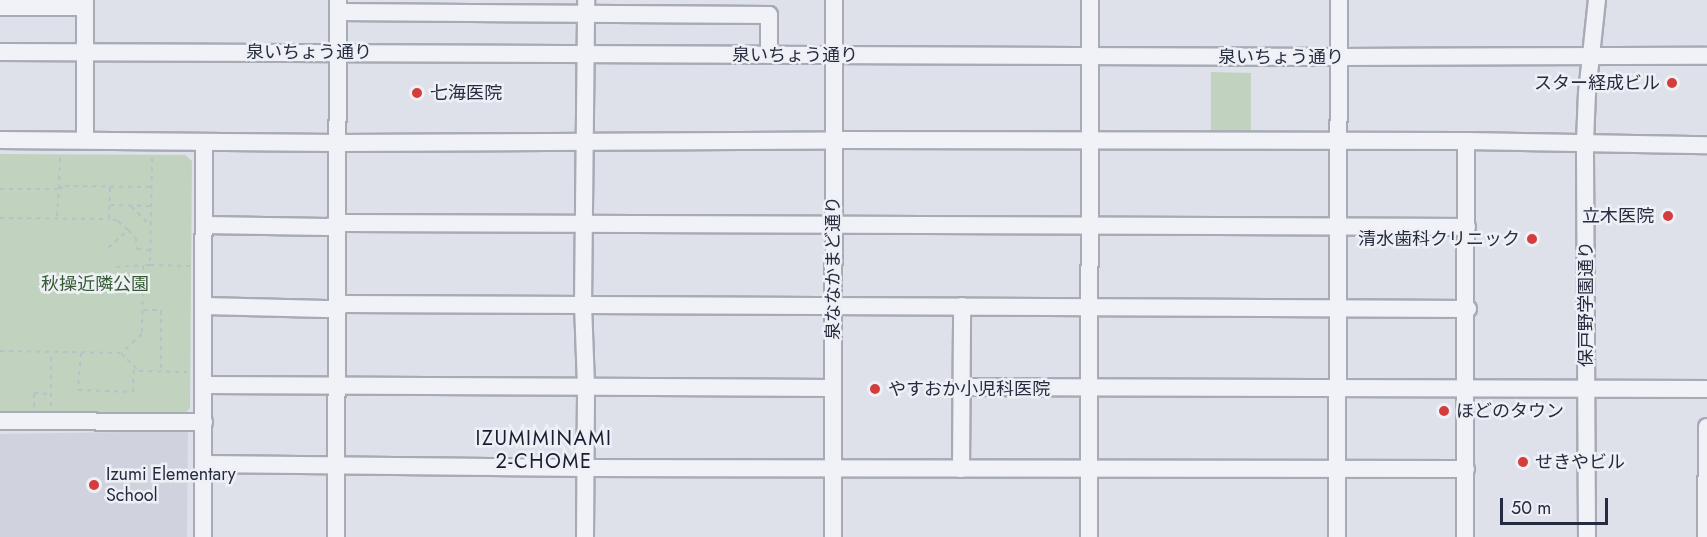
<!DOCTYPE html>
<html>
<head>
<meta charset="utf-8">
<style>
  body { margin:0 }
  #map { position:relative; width:1707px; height:537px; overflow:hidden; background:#dee1e9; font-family:Jost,"Noto Sans JP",sans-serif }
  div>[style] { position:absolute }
  .built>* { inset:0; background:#d0d3de }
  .green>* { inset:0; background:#c1d3bf }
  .path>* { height:2px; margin-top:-1px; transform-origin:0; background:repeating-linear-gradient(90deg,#bcbfc7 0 4.5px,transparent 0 9px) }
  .roads { filter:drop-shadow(2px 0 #a7abb6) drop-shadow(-2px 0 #a7abb6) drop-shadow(0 2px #a7abb6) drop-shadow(0 -2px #a7abb6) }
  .minor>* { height:16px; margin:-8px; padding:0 8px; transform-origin:8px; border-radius:8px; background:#f1f2f7 }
  .dots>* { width:16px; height:16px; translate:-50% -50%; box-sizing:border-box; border:3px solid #eef0f6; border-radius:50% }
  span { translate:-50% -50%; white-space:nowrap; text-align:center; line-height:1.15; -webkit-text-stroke:5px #eef0f6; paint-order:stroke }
  .street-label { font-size:18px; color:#262c40 }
  .poi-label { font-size:18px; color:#262c40 }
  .right { translate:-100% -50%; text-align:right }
  .left { translate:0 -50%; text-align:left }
  .park-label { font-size:18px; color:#345d33 }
  .neighbourhood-label { font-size:20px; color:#191d31; letter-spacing:1.5px }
  .scale { position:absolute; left:1500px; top:498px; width:108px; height:27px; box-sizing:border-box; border:3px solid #262c40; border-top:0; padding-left:8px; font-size:18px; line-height:21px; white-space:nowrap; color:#262c40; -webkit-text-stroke:4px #eef0f6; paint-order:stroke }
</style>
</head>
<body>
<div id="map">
  <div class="built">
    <i style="clip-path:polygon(188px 431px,187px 537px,0 537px,0 434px)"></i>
  </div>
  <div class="green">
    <i style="clip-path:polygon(1211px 72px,1251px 73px,1251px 135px,1211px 134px)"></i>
    <i style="clip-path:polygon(0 154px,185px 155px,192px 161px,190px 408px,184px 415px,0 415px)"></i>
  </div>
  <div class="path">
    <i style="left:152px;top:158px;width:107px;rotate:91.1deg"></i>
    <i style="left:150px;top:265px;width:7px;rotate:180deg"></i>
    <i style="left:143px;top:265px;width:69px;rotate:90.8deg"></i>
    <i style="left:142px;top:334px;width:28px;rotate:138deg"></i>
    <i style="left:121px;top:353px;width:25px;rotate:45deg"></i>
    <i style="left:139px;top:371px;width:48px;rotate:1.2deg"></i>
    <i style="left:0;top:189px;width:59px"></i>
    <i style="left:59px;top:189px;width:34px;rotate:-88deg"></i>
    <i style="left:110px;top:205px;width:41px;rotate:1.4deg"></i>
    <i style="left:131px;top:206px;width:28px;rotate:46deg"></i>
    <i style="left:57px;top:216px;width:27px;rotate:-86deg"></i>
    <i style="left:59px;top:189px;width:7px;rotate:-27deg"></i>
    <i style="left:65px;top:186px;width:86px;rotate:0.7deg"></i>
    <i style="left:0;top:218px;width:109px;rotate:0.5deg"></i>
    <i style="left:109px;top:219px;width:33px;rotate:-88deg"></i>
    <i style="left:128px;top:230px;width:11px;rotate:45deg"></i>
    <i style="left:136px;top:238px;width:11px;rotate:85deg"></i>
    <i style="left:137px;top:249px;width:13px;rotate:4deg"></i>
    <i style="left:108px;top:248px;width:27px;rotate:-42deg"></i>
    <i style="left:128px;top:230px;width:15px;rotate:-138deg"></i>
    <i style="left:117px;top:220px;width:8px;rotate:-173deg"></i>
    <i style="left:150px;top:265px;width:40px;rotate:1.4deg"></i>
    <i style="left:116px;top:267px;width:27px;rotate:-4deg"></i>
    <i style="left:143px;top:310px;width:18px"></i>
    <i style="left:161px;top:310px;width:61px;rotate:90deg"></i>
    <i style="left:0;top:351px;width:120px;rotate:1deg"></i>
    <i style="left:81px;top:353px;width:37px;rotate:95deg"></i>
    <i style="left:78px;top:390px;width:55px;rotate:2.1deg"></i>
    <i style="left:133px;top:392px;width:25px;rotate:-88deg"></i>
    <i style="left:51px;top:406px;width:54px;rotate:-90deg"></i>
    <i style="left:34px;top:407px;width:14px;rotate:-90deg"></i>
    <i style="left:34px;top:393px;width:17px;rotate:3deg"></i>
  </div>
  <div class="roads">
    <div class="minor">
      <i style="left:0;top:7px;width:85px"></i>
      <i style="left:338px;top:12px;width:431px;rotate:0.4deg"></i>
      <i style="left:769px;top:15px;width:40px;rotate:90deg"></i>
      <i style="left:0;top:52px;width:1339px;rotate:0.21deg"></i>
      <i style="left:1339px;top:57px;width:368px;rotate:-0.2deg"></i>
      <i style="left:85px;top:139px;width:139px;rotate:-90deg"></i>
      <i style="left:0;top:140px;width:337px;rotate:0.5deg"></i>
      <i style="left:337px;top:143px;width:497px;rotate:-0.3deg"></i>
      <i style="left:834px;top:140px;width:632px;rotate:0.09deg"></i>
      <i style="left:1466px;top:141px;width:241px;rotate:1deg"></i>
      <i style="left:204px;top:225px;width:123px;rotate:0.9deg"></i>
      <i style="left:327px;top:227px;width:18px;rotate:-13deg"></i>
      <i style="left:345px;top:223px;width:1122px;rotate:0.2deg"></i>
      <i style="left:204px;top:306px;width:122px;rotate:1.4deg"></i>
      <i style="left:326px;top:309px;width:9px"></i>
      <i style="left:335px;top:309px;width:10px;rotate:-29deg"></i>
      <i style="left:344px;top:304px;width:1124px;rotate:0.25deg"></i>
      <i style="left:204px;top:385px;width:628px;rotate:0.27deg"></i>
      <i style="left:962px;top:387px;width:745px;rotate:0.15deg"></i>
      <i style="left:0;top:421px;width:204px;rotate:0.3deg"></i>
      <i style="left:204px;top:464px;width:382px;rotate:0.6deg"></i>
      <i style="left:586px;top:468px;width:880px;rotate:0.07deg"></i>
      <i style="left:961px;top:469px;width:163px;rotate:-89.6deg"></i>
      <i style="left:203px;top:537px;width:394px;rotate:-89.9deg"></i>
      <i style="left:336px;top:537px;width:537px;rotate:-89.79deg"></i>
      <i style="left:585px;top:537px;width:151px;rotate:-89.6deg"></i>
      <i style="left:586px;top:386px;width:81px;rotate:-92.1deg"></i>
      <i style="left:583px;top:305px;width:305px;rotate:-89.4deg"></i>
      <i style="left:833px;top:537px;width:537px;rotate:-89.89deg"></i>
      <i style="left:1089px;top:537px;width:537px;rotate:-89.89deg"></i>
      <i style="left:1337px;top:537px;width:537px;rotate:-89.79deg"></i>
      <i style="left:1465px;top:537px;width:396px;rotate:-89.9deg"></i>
      <i style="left:1587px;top:537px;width:395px;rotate:-90.3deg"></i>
      <i style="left:1585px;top:142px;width:49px;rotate:-87.7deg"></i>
      <i style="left:1587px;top:93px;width:94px;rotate:-83.9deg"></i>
      <i style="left:1706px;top:537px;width:110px;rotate:-89.5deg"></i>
    </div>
  </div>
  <div class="dots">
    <i style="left:1672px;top:83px;background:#d53c3c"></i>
    <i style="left:417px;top:93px;background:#d53c3c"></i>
    <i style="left:1668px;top:216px;background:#d53c3c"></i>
    <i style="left:1532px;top:239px;background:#d53c3c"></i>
    <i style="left:875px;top:389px;background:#d53c3c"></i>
    <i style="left:1444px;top:411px;background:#d53c3c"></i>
    <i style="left:1523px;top:462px;background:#d53c3c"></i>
    <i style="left:94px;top:485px;background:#d53c3c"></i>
  </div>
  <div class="street-label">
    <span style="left:309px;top:52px">泉いちょう通り</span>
    <span style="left:795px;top:55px">泉いちょう通り</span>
    <span style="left:1281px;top:57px">泉いちょう通り</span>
    <span style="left:833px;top:268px;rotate:-90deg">泉ななかまど通り</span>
    <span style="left:1586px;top:304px;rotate:-90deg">保戸野学園通り</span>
  </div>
  <div class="poi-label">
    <span class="right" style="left:1660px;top:83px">スター経成ビル</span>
    <span class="left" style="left:430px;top:93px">七海医院</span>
    <span class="right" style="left:1654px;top:216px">立木医院</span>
    <span class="right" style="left:1520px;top:239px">清水歯科クリニック</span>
    <span class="left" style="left:888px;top:389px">やすおか小児科医院</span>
    <span class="left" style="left:1456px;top:411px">ほどのタウン</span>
    <span class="left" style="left:1535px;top:462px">せきやビル</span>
    <span class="left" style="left:106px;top:485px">Izumi Elementary<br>School</span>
  </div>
  <div class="park-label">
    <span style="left:95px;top:284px">秋操近隣公園</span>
  </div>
  <div class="neighbourhood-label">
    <span style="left:544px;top:450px">IZUMIMINAMI<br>2-CHOME</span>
  </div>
  <div class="scale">50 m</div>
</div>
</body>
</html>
